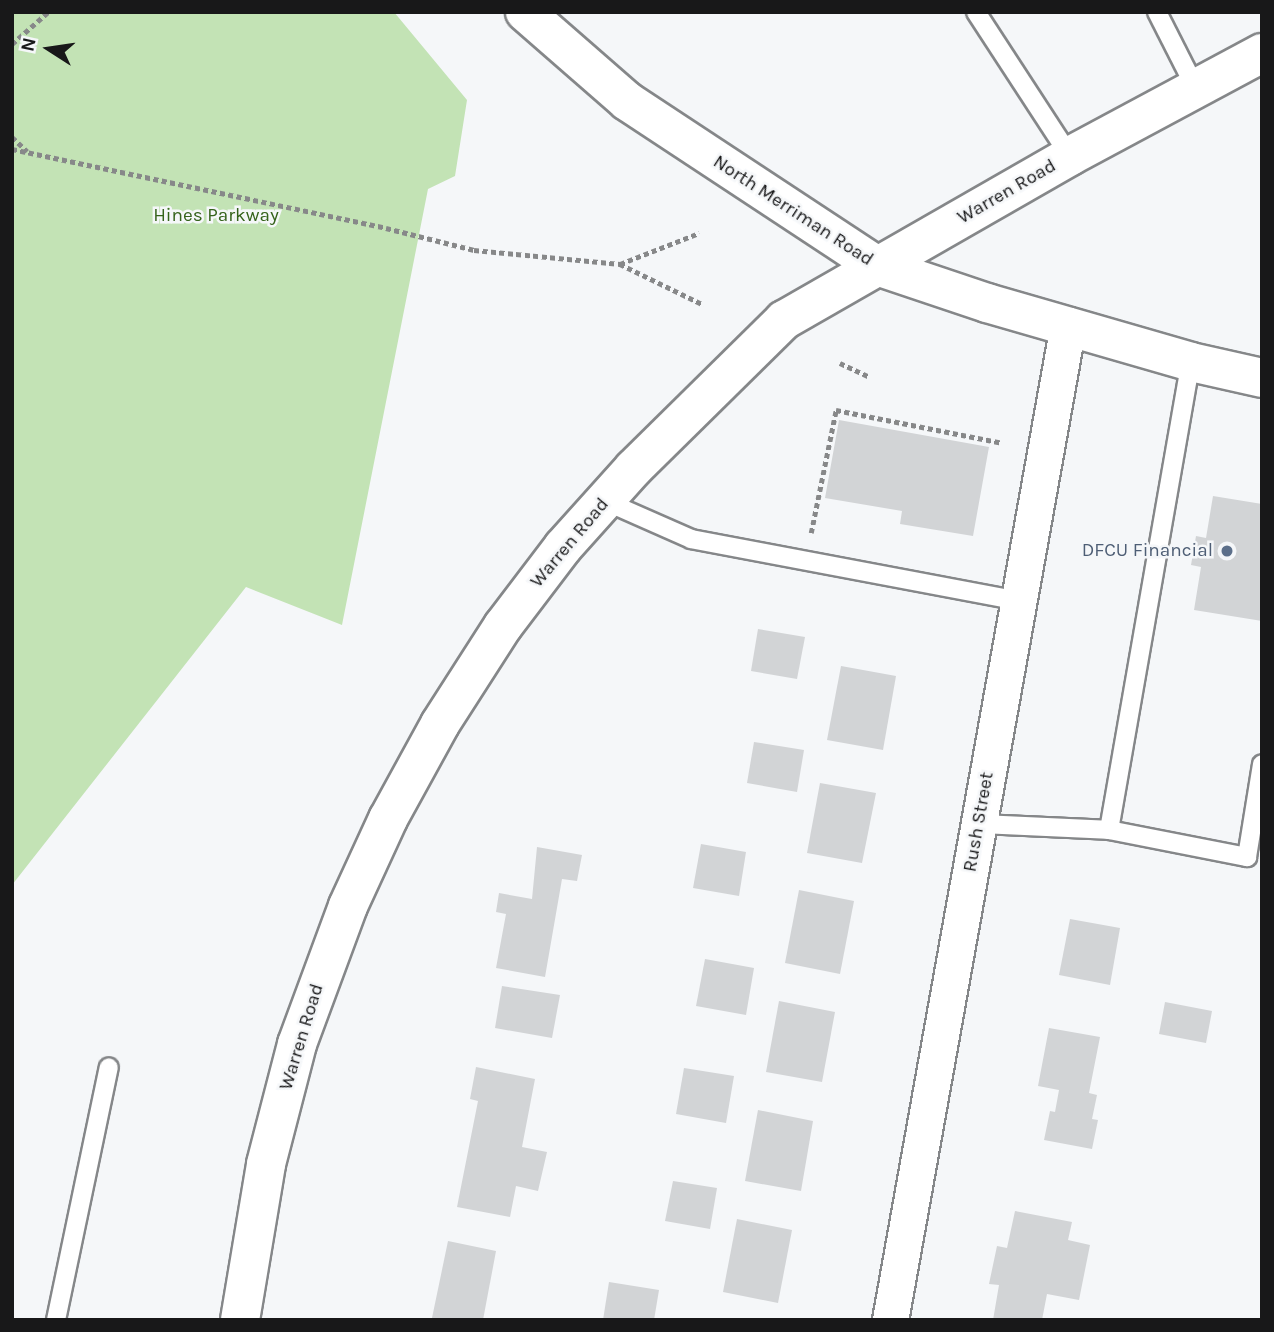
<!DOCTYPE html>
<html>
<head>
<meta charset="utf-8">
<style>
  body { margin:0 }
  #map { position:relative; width:1274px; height:1332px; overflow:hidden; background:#f5f7f9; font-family:Karla,sans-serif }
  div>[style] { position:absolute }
  .green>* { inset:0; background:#c3e3b5 }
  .building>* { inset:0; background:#d2d4d6 }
  .path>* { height:4.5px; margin-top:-2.25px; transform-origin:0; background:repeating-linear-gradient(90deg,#878889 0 5px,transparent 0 8.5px) }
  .roads { filter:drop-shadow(2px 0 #858789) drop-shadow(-2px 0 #858789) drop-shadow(0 2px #858789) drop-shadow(0 -2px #858789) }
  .lane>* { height:18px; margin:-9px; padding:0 9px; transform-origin:9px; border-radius:9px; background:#fff }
  .street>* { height:35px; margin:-17.5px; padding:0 17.5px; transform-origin:17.5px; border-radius:17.5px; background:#fff }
  .secondary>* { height:38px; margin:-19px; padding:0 19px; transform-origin:19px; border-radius:19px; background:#fff }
  .dots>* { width:19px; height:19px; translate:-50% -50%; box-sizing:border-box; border:4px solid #f5f7f9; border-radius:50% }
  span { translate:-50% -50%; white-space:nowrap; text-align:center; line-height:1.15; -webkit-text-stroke:5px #f5f7f9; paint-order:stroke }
  .street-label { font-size:19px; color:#181819 }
  .park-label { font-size:19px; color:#35631b }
  .service-label { font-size:19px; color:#4e5e75 }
  .right { translate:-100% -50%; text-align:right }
  .frame { position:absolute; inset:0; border:14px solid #181819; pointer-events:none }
  .north { position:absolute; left:14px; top:14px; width:70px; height:70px; -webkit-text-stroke:5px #f5f7f9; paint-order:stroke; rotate:282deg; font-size:19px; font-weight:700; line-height:28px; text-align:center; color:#181819 }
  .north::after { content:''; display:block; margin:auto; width:24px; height:32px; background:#181819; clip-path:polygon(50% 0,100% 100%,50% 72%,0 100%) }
</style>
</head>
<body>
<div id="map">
  <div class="green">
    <i style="clip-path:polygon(12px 12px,394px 12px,467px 100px,455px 176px,428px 189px,342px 625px,246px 587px,12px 885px)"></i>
  </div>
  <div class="building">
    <i style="clip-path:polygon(839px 420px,989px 447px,973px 536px,900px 524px,902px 511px,825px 498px)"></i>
    <i style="clip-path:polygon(1213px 496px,1262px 504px,1262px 621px,1194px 610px,1201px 567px,1191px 565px,1196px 536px,1206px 538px)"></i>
    <i style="clip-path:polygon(758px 629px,805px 637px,797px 679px,751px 671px)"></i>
    <i style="clip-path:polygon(841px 666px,896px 676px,883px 750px,827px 740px)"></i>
    <i style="clip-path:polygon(754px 742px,804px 750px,797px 792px,747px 783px)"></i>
    <i style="clip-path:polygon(820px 783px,876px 793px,862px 863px,807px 853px)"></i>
    <i style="clip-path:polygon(701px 844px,746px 852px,739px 896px,693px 888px)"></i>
    <i style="clip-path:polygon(537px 847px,582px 855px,577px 881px,562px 879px,545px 977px,496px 968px,506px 914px,496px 912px,499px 893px,532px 899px)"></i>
    <i style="clip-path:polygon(799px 890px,854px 901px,840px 974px,785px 963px)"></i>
    <i style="clip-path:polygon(1070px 919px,1120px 928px,1110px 985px,1059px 975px)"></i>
    <i style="clip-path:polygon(705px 959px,754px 968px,746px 1015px,696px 1006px)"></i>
    <i style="clip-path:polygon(502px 986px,560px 995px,552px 1038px,495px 1028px)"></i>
    <i style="clip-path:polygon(779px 1001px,835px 1012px,822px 1082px,766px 1072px)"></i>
    <i style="clip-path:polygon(1165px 1002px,1212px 1011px,1206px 1043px,1159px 1034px)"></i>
    <i style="clip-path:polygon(1049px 1028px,1100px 1037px,1089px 1093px,1097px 1095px,1092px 1119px,1098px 1120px,1092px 1149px,1044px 1140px,1050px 1111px,1055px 1112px,1059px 1090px,1038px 1086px)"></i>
    <i style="clip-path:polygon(476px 1067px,535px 1079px,522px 1147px,547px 1152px,538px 1191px,516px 1186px,510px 1217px,457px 1207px,478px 1101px,470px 1099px)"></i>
    <i style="clip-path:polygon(684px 1068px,734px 1076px,726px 1123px,676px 1114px)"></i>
    <i style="clip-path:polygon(758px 1110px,813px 1121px,801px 1191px,745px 1181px)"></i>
    <i style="clip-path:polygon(673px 1181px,717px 1188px,710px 1229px,665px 1221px)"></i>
    <i style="clip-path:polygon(1015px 1211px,1072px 1222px,1068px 1240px,1090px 1245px,1079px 1300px,1047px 1294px,1042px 1320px,993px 1320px,999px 1285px,989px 1284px,997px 1246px,1007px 1248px)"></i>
    <i style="clip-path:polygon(737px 1219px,792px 1230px,778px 1303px,723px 1292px)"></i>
    <i style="clip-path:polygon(448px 1241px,496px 1251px,483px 1320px,432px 1318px)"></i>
    <i style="clip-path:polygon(609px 1282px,659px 1290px,654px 1320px,603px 1320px)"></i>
  </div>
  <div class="path">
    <i style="left:12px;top:44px;width:48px;rotate:-41.6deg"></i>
    <i style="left:12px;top:137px;width:21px;rotate:43deg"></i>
    <i style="left:12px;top:149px;width:382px;rotate:11.9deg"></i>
    <i style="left:386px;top:228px;width:91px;rotate:14deg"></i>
    <i style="left:474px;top:250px;width:147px;rotate:5.5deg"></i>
    <i style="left:620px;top:264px;width:85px;rotate:-21.4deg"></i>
    <i style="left:620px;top:264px;width:93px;rotate:26deg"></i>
    <i style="left:840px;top:363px;width:33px;rotate:25deg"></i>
    <i style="left:811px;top:533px;width:126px;rotate:-78.5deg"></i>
    <i style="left:836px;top:410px;width:169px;rotate:11.2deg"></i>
  </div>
  <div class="roads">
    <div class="lane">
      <i style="left:976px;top:12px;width:172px;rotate:56.9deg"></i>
      <i style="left:1157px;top:12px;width:86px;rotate:63.1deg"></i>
      <i style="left:605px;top:501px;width:94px;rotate:23.8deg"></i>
      <i style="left:691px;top:539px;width:334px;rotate:10.7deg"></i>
      <i style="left:979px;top:824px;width:130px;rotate:2.6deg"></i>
      <i style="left:1109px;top:830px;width:475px;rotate:-80.1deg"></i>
      <i style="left:1109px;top:830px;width:141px;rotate:11.1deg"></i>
      <i style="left:1247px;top:857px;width:94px;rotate:-80.8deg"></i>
      <i style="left:56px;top:1320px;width:258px;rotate:-78.2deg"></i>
    </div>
    <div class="street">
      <i style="left:890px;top:1320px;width:1011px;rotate:-79.86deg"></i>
    </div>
    <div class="secondary">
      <i style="left:525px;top:12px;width:135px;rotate:41.1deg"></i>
      <i style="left:627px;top:101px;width:300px;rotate:33.4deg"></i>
      <i style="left:877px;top:266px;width:116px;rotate:18.6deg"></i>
      <i style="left:987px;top:303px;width:212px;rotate:16.1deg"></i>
      <i style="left:1191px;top:362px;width:73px;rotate:12.7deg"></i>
      <i style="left:240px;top:1320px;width:158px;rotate:-80.5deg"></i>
      <i style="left:266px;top:1164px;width:124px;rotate:-75.5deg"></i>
      <i style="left:297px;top:1044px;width:147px;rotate:-69.7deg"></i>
      <i style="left:348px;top:906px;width:96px;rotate:-65.3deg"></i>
      <i style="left:388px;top:819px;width:108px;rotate:-61.3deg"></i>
      <i style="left:440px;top:724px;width:117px;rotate:-57.3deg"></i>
      <i style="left:503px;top:626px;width:99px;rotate:-52.8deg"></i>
      <i style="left:563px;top:547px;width:106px;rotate:-48.1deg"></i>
      <i style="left:634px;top:468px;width:211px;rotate:-44.6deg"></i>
      <i style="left:784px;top:320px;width:330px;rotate:-29.8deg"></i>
      <i style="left:1070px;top:156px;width:218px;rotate:-28.2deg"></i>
    </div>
  </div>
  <div class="dots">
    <i style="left:1227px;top:551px;background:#5c6f8a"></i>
  </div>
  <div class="street-label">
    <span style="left:1007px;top:192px;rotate:-30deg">Warren Road</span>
    <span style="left:793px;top:211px;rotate:33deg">North Merriman Road</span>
    <span style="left:570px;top:543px;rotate:-50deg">Warren Road</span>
    <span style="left:979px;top:822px;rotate:-80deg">Rush Street</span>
    <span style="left:302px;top:1037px;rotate:-73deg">Warren Road</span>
  </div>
  <div class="park-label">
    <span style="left:216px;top:216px">Hines Parkway</span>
  </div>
  <div class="service-label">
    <span class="right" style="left:1213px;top:551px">DFCU Financial</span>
  </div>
  <div class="frame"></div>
  <div class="north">N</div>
</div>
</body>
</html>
